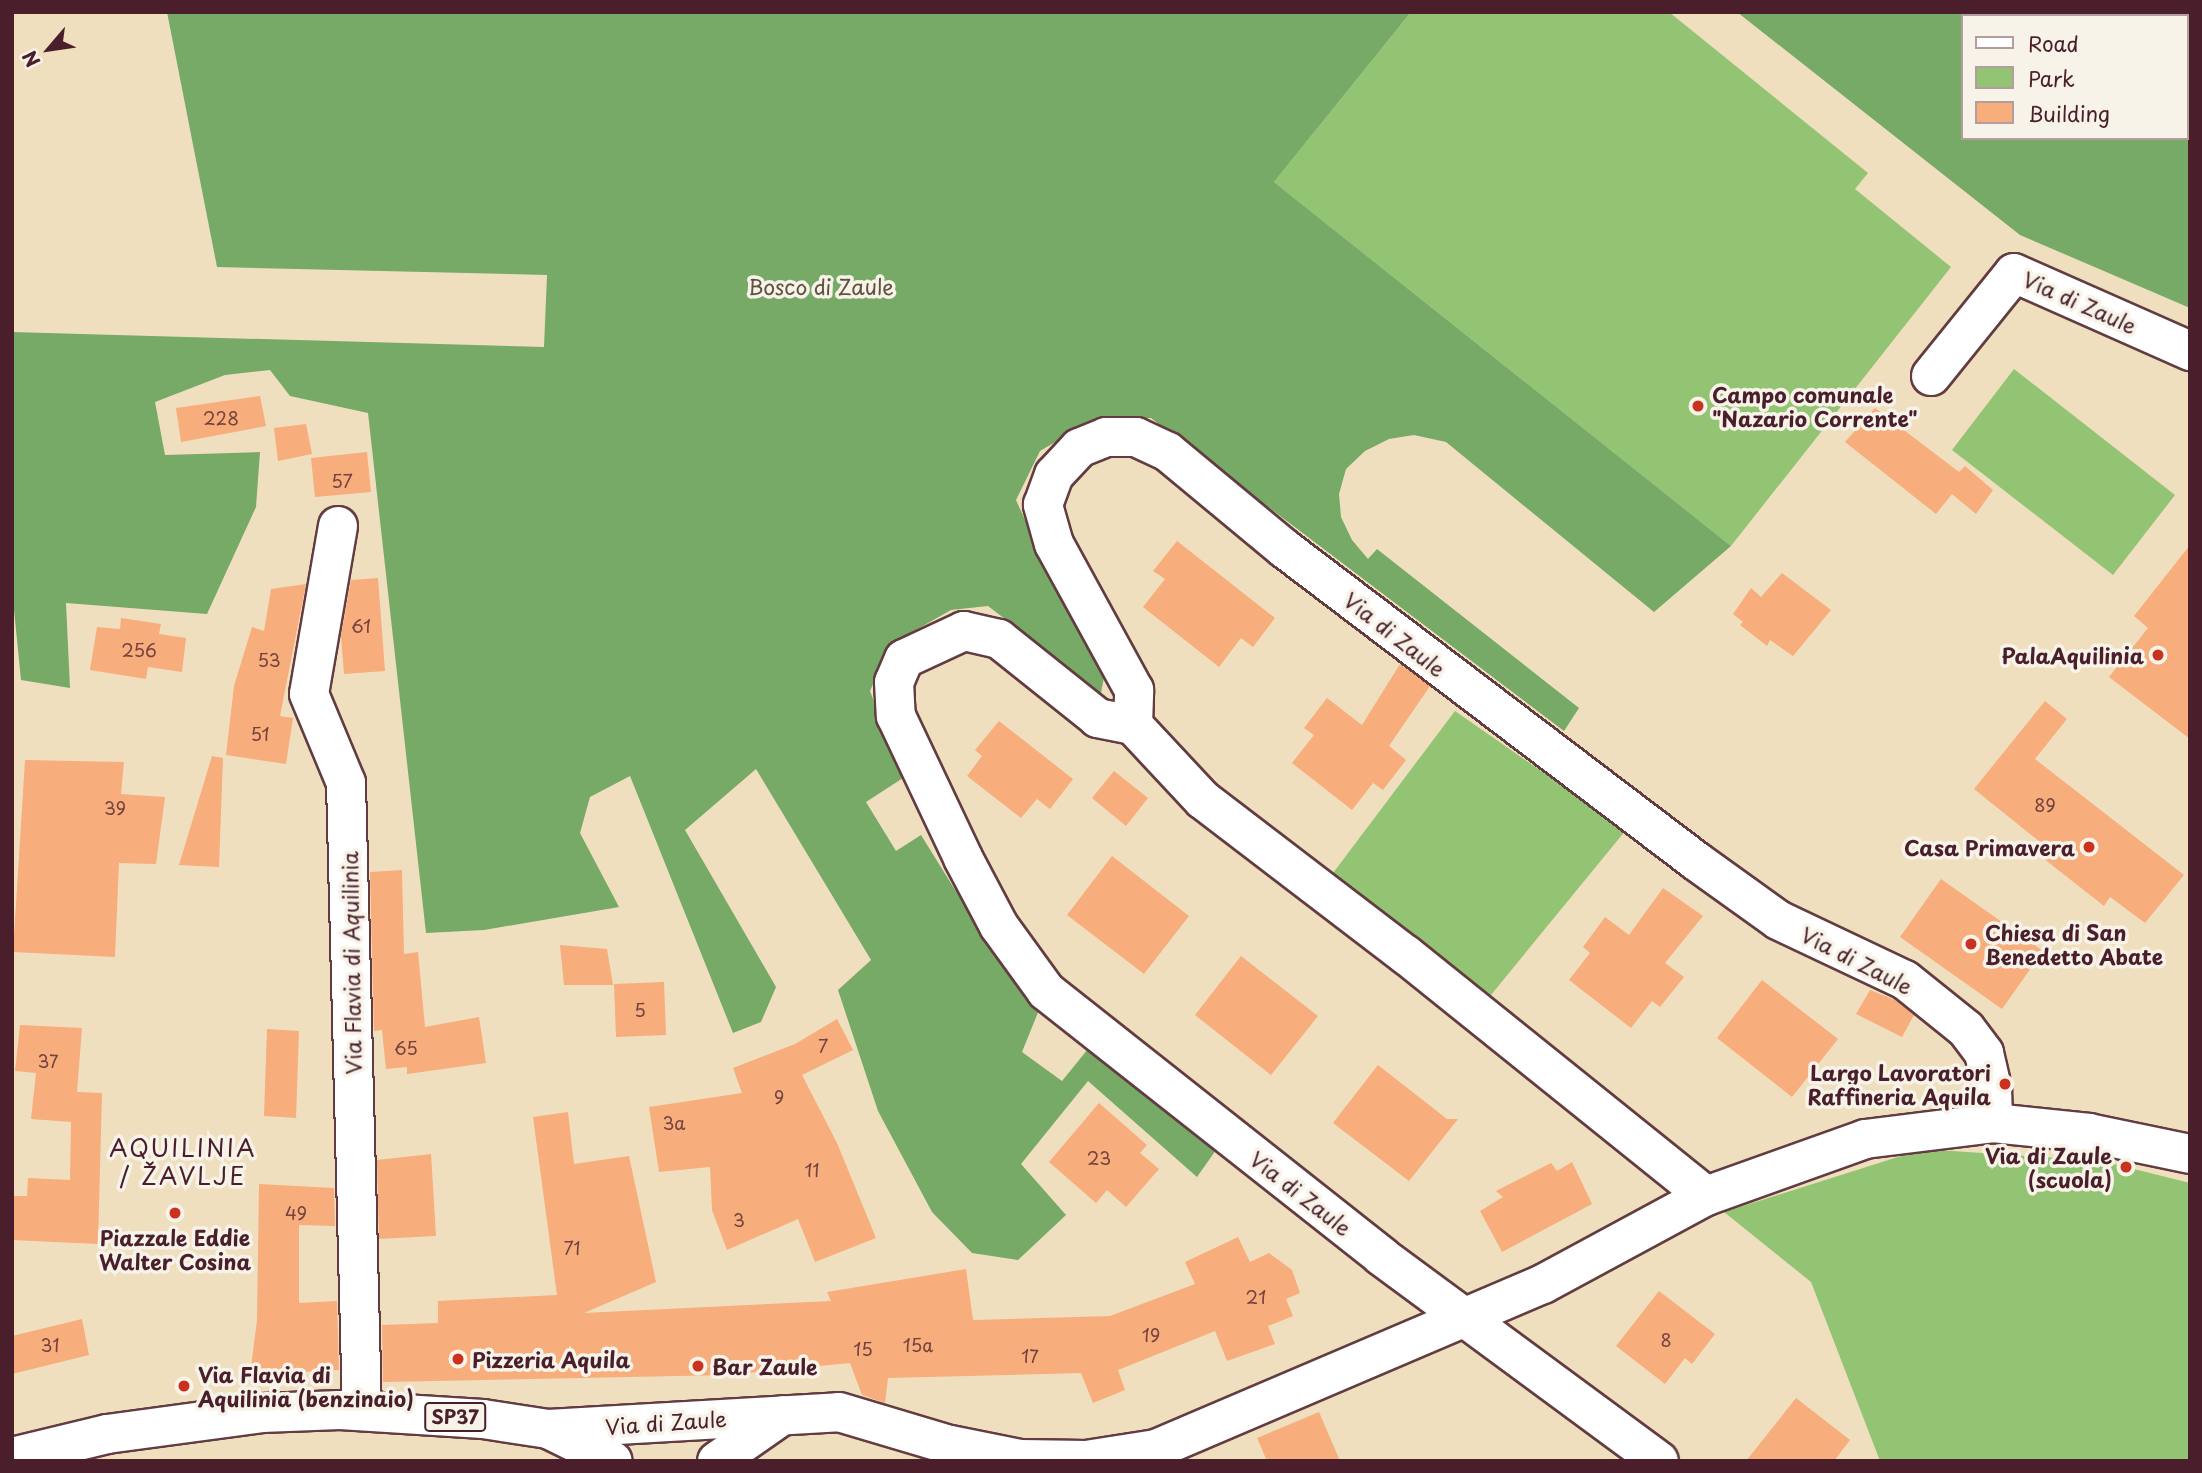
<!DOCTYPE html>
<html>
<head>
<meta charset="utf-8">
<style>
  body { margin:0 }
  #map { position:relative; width:2202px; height:1473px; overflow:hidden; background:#f0dfbf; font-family:"Playpen Sans",sans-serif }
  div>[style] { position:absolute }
  .green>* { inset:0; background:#93c474 }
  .forest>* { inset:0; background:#76aa66 }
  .building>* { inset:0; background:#f7ad7c }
  .roads { filter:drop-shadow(2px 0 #633c41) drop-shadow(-2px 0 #633c41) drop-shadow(0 2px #633c41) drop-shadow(0 -2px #633c41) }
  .minor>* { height:38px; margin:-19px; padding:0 19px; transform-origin:19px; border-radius:19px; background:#fff }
  .major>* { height:38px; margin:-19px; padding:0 19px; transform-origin:19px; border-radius:19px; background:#fff }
  .dots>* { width:19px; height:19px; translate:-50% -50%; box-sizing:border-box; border:4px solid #f7f3e8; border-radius:50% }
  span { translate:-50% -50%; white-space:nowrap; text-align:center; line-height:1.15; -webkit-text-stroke:7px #f7f3e8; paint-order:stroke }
  .number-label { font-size:18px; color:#75423f }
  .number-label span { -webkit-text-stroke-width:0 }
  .shield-label span { padding:2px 5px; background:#f7f3e8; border:2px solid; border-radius:5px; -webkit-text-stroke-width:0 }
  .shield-label { font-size:19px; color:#4a1f2b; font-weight:700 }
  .park-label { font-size:21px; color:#605141 }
  .street-label { font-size:21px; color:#4a1f2b }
  .poi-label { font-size:21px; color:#4a1f2b; font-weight:700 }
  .left { translate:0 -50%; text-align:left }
  .right { translate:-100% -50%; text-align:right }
  .quarter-label { font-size:24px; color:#4a1f2b; letter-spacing:2px }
  .frame { position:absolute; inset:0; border:14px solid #4a1f2b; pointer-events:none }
  .legend { position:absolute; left:1961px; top:14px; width:228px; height:126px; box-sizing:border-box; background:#f7f3e8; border:2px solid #b29e9c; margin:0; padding:9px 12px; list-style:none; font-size:21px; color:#4a1f2b }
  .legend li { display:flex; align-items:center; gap:14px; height:35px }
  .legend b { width:35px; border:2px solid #b29e9c }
  .north { position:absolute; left:14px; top:14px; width:70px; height:70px; -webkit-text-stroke:5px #f7f3e8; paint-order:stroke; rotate:241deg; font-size:19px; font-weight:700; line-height:28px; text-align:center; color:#4a1f2b }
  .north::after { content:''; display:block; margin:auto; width:24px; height:32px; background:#4a1f2b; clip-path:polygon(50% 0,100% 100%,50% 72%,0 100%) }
</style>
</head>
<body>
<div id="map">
  <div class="green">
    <i style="clip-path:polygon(1411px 12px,1669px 12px,1868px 173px,1855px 189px,1951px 267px,1731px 546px,1274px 182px)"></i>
    <i style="clip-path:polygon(2014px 369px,2175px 495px,2113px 575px,1952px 450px)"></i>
    <i style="clip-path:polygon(1455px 711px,1626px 830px,1486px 1001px,1330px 877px)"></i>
    <i style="clip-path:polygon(1923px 1149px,2102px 1161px,2190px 1183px,2190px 1461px,1880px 1461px,1811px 1282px,1724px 1212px)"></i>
  </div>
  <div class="forest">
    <i style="clip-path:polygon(167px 12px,1411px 12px,1274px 182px,1731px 546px,1654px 612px,1446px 442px,1414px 435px,1389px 439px,1365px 451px,1346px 469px,1339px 494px,1341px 517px,1352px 540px,1368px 559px,1377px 549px,1579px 708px,1564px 731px,1151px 418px,1096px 418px,1040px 451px,1016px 500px,1040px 553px,1106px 667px,1101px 693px,988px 606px,951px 610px,891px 644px,870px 691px,903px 778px,866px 802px,896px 851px,921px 835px,957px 893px,1041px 1005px,1022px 1052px,1062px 1081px,1088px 1049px,1216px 1150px,1197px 1177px,1088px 1081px,1021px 1164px,1066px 1215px,1018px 1260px,972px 1253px,932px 1212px,878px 1111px,838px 990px,871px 960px,756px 769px,685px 830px,776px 987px,761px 1022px,733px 1033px,630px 776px,590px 797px,580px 833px,619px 907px,484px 930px,426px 933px,368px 413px,290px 396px,270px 370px,225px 375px,155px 402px,165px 455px,260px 452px,256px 507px,207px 614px,66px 603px,70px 688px,21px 680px,12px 590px,12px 332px,544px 347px,547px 275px,217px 267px)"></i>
    <i style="clip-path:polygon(evenodd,1737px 12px,2190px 12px,2190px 308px,2020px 235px,1737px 12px,1962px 16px,2186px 16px,2186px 138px,1962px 138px,1962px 16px)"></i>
  </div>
  <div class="building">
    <i style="clip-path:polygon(260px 396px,266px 426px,181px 442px,176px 408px)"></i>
    <i style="clip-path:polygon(1875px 408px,1959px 472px,1965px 466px,1993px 490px,1976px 514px,1952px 494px,1936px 514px,1845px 442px)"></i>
    <i style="clip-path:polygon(306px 424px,312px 454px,278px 461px,274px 428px)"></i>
    <i style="clip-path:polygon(367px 452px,371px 492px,315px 497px,311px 458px)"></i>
    <i style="clip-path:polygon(1177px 541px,1275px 618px,1253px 647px,1241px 638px,1219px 667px,1143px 607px,1165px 579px,1153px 571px)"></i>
    <i style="clip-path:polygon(2190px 545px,2190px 739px,2109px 677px,2148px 628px,2134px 616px)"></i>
    <i style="clip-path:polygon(1782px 573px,1831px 610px,1793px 656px,1770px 640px,1767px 646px,1740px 625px,1743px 622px,1733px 614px,1751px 588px,1761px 597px)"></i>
    <i style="clip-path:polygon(378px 578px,385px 671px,344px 674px,341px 636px,351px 580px)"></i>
    <i style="clip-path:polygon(306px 584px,280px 716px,293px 718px,286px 764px,226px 755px,234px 686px,252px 627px,264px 631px,271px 589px)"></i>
    <i style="clip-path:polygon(121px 618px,161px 624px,159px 634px,186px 638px,182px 672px,148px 667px,146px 679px,90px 670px,97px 627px,120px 629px)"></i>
    <i style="clip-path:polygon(1400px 664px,1430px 686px,1389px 746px,1406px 760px,1383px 790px,1373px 783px,1352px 810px,1292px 763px,1314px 735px,1304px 728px,1327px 698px,1362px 725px)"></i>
    <i style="clip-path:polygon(2045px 701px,2067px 719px,2035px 759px,2184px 875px,2145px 923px,2110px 897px,2104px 906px,2034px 851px,2040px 842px,1974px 789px)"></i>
    <i style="clip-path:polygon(999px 721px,1073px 779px,1050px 809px,1037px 799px,1021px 818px,967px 776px,982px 756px,975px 750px)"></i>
    <i style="clip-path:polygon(212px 756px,223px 758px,219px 867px,179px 865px)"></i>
    <i style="clip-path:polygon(25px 760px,124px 762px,121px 794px,165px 797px,156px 864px,119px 863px,115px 957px,13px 952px)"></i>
    <i style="clip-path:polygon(1114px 771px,1148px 798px,1126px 826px,1092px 798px)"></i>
    <i style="clip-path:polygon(1112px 856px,1189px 916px,1144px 974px,1067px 915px)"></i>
    <i style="clip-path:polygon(402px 870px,404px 954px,418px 952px,425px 1027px,479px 1017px,486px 1063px,407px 1074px,407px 1067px,386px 1069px,382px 1030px,374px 1031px,370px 872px)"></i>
    <i style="clip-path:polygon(1941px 879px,2043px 951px,2002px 1009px,1900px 937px)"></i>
    <i style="clip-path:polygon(1663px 888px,1703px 916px,1665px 963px,1684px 977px,1660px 1007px,1652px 1001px,1631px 1028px,1569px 980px,1590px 953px,1583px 947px,1605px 917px,1629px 935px)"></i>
    <i style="clip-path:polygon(560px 945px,607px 949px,613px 985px,564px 985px)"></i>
    <i style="clip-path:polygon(1241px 956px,1318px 1016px,1271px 1075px,1195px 1015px)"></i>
    <i style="clip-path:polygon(1762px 980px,1838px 1039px,1792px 1097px,1717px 1038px)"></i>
    <i style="clip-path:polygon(664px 982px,666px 1035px,616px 1037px,614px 984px)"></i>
    <i style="clip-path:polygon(1870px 990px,1895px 1000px,1914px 1015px,1902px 1037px,1856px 1014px)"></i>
    <i style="clip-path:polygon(837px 1019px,853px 1050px,802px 1075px,837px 1143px,876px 1238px,815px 1262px,798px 1219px,727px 1250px,712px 1210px,710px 1167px,659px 1172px,649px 1107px,742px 1093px,733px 1068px,795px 1044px)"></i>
    <i style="clip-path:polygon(20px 1025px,82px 1028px,77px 1092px,102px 1093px,98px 1244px,12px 1240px,12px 1196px,27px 1196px,28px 1178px,70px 1180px,71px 1122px,31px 1119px,36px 1073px,15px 1071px)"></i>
    <i style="clip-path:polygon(267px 1029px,299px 1031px,296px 1118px,264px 1116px)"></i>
    <i style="clip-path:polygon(1378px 1065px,1447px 1119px,1458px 1119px,1409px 1181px,1333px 1123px)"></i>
    <i style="clip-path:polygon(1099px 1103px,1147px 1145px,1140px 1153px,1159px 1169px,1126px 1207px,1107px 1190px,1096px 1203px,1049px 1162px)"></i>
    <i style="clip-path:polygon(568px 1112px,574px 1164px,629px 1156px,656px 1282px,584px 1313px,831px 1301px,827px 1292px,966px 1269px,973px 1320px,1110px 1316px,1195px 1284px,1185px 1262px,1238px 1237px,1250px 1262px,1269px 1253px,1292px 1270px,1300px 1293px,1286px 1299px,1293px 1316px,1268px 1326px,1275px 1344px,1227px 1361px,1215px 1331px,1118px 1370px,1125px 1390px,1093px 1403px,1081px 1373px,888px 1378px,885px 1403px,862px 1395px,850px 1363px,727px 1375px,383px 1382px,382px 1325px,438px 1323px,438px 1301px,557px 1295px,533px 1117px)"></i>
    <i style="clip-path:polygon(431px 1154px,436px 1236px,379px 1239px,377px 1160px)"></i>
    <i style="clip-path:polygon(1572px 1162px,1592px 1204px,1502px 1252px,1480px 1211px,1503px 1197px,1496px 1191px,1551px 1163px,1557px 1171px)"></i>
    <i style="clip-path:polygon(259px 1184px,334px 1188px,335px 1226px,299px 1225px,299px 1303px,337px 1301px,339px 1370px,250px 1375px,257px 1320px)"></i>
    <i style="clip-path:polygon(1659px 1291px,1715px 1334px,1692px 1364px,1685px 1358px,1665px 1384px,1616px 1346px)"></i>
    <i style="clip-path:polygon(82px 1319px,89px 1355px,12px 1374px,12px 1336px)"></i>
    <i style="clip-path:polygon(1796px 1398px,1850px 1440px,1834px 1461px,1746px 1461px)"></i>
    <i style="clip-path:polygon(1319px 1412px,1340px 1461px,1267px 1461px,1257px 1438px)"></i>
  </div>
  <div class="roads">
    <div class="minor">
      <i style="left:1931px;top:376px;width:132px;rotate:-51.1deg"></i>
      <i style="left:2014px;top:273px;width:193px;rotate:23.9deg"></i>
      <i style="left:338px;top:526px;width:170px;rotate:99.8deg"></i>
      <i style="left:309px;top:694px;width:96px;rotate:67.4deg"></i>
      <i style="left:346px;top:783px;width:628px;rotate:88.54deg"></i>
      <i style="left:1133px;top:725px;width:36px;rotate:-169deg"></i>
      <i style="left:1098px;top:718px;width:127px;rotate:-141.4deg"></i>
      <i style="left:999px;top:639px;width:36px;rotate:-167deg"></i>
      <i style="left:964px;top:631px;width:66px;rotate:155deg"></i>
      <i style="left:904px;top:659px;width:25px;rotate:113deg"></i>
      <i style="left:894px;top:682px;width:34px;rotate:87deg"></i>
      <i style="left:896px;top:716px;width:157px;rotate:64.7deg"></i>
      <i style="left:963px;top:858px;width:77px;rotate:62.1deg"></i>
      <i style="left:999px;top:926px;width:80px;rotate:54.1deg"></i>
      <i style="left:1046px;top:991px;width:427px;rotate:38.3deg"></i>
      <i style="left:1381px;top:1256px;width:345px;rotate:36.4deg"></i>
      <i style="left:1706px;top:1196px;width:385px;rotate:-141.2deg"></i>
      <i style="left:1406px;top:955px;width:255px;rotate:-142.6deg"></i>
      <i style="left:1203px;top:800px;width:103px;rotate:-133deg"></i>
      <i style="left:1133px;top:725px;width:35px;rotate:-88deg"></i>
      <i style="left:1134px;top:690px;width:166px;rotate:-118.7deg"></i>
      <i style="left:1054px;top:544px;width:41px;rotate:-105.8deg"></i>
      <i style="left:1043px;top:505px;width:32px;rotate:-70deg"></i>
      <i style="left:1054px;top:475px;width:37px;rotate:-47deg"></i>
      <i style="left:1079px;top:448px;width:29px;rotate:-22deg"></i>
      <i style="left:1106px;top:437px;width:30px"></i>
      <i style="left:1136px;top:437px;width:35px;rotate:25deg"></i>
      <i style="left:1168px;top:452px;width:152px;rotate:39.7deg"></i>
      <i style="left:1285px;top:549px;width:516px;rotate:37.2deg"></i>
      <i style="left:1696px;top:861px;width:101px;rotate:35.7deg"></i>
      <i style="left:1778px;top:920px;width:140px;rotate:25.3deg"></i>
      <i style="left:1905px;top:980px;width:78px;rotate:38.8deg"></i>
      <i style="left:1966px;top:1029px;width:30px;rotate:53deg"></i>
      <i style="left:1984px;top:1053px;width:37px;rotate:77deg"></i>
      <i style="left:1992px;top:1089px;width:34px;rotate:88deg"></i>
      <i style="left:548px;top:1429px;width:291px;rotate:-3.3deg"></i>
      <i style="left:839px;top:1412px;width:116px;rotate:16.6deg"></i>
      <i style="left:950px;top:1445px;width:71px;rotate:11.3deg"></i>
      <i style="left:1020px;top:1459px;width:66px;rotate:0.9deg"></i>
      <i style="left:1086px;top:1460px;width:71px;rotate:-8.9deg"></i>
      <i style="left:1156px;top:1449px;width:421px;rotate:-23.1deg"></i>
      <i style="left:1543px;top:1284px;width:185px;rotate:-28.4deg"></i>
      <i style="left:1706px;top:1196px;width:169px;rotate:-19.7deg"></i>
      <i style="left:1865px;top:1139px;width:129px;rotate:-7.1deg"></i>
      <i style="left:1993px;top:1123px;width:97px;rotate:5.9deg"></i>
      <i style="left:2089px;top:1133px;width:103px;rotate:11.7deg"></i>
      <i style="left:717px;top:1461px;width:80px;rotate:-34.9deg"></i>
    </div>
    <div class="major">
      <i style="left:12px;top:1457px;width:98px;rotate:-13.6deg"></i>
      <i style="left:107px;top:1434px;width:156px;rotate:-7.7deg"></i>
      <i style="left:262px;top:1413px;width:78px;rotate:-2.2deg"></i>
      <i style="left:340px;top:1410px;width:143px;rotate:3.6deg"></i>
      <i style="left:483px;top:1419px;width:66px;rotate:8.7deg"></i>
      <i style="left:548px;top:1429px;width:72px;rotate:26.2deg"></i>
    </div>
  </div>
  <div class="dots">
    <i style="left:1698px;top:406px;background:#c8321e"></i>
    <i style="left:2158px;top:655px;background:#c8321e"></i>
    <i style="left:2089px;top:847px;background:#c8321e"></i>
    <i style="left:1971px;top:944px;background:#c8321e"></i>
    <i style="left:2005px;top:1084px;background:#c8321e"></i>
    <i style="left:2126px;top:1167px;background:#c8321e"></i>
    <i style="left:175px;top:1213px;background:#c8321e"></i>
    <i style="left:458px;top:1359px;background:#c8321e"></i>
    <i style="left:698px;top:1366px;background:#c8321e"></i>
    <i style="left:184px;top:1386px;background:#c8321e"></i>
  </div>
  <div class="number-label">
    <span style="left:221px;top:418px">228</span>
    <span style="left:342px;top:481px">57</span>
    <span style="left:361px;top:626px">61</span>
    <span style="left:139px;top:650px">256</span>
    <span style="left:269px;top:660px">53</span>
    <span style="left:260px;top:734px">51</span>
    <span style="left:2045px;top:805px">89</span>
    <span style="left:115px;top:808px">39</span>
    <span style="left:640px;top:1010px">5</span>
    <span style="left:823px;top:1046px">7</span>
    <span style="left:406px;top:1048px">65</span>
    <span style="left:48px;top:1061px">37</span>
    <span style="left:779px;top:1097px">9</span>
    <span style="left:674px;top:1123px">3a</span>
    <span style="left:1099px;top:1158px">23</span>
    <span style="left:812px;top:1170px">11</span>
    <span style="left:296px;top:1213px">49</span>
    <span style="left:739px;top:1220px">3</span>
    <span style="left:572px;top:1248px">71</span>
    <span style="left:1256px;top:1297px">21</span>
    <span style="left:1151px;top:1335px">19</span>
    <span style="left:1666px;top:1340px">8</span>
    <span style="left:50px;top:1345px">31</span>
    <span style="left:918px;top:1345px">15a</span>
    <span style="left:863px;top:1349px">15</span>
    <span style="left:1030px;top:1356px">17</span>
  </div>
  <div class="shield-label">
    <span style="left:455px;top:1417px">SP37</span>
  </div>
  <div class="park-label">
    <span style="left:821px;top:286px">Bosco di Zaule</span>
  </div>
  <div class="street-label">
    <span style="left:2080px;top:302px;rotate:24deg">Via di Zaule</span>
    <span style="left:1395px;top:634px;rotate:38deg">Via di Zaule</span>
    <span style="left:1857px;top:960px;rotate:27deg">Via di Zaule</span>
    <span style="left:351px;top:963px;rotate:-91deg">Via Flavia di Aquilinia</span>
    <span style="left:1301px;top:1193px;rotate:38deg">Via di Zaule</span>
    <span style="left:666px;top:1422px;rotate:-4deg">Via di Zaule</span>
  </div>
  <div class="poi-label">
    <span class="left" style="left:1712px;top:406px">Campo comunale<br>"Nazario Corrente"</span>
    <span class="right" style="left:2144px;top:655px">PalaAquilinia</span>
    <span class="right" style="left:2075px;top:847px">Casa Primavera</span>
    <span class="left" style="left:1985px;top:944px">Chiesa di San<br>Benedetto Abate</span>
    <span class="right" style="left:1991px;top:1084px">Largo Lavoratori<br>Raffineria Aquila</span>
    <span class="right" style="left:2112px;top:1167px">Via di Zaule<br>(scuola)</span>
    <span style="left:175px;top:1249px">Piazzale Eddie<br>Walter Cosina</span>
    <span class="left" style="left:472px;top:1359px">Pizzeria Aquila</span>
    <span class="left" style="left:712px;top:1366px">Bar Zaule</span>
    <span class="left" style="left:198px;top:1386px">Via Flavia di<br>Aquilinia (benzinaio)</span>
  </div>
  <div class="quarter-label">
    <span style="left:183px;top:1162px">AQUILINIA<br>/ ŽAVLJE</span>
  </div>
  <div class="frame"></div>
  <ul class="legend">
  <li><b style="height:9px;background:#fff"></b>Road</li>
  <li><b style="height:19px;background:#93c474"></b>Park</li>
  <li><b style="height:19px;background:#f7ad7c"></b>Building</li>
  </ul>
  <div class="north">N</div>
</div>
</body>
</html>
